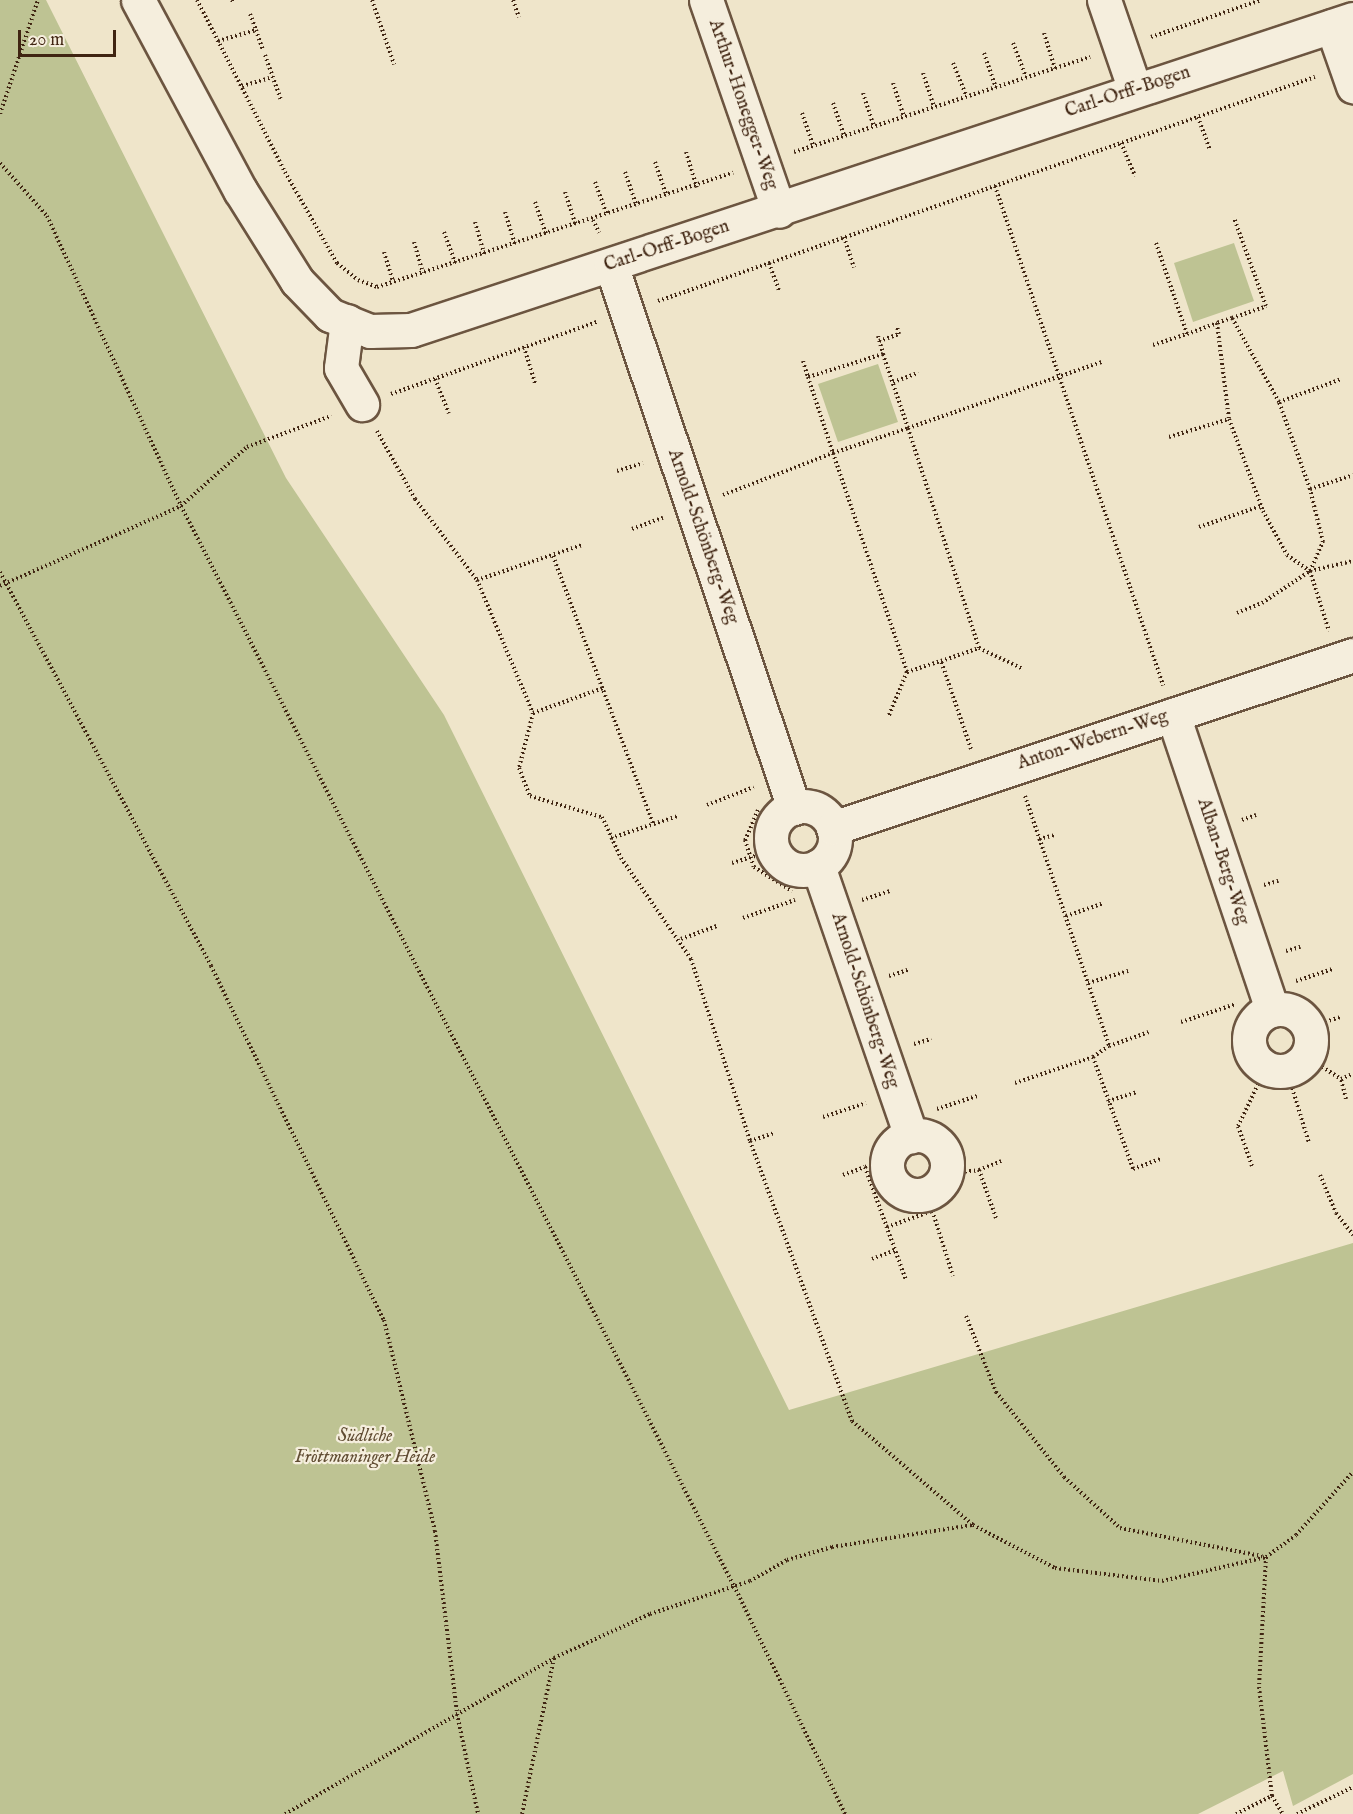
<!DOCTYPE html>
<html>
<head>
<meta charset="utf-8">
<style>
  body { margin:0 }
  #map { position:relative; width:1353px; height:1814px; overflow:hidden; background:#efe5ca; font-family:"IM FELL English",serif }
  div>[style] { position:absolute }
  .green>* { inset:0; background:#bec393 }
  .path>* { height:4px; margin-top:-2px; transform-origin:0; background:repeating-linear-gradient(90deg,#402512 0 1.5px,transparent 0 4.5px) }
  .roads { filter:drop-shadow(2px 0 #6c5540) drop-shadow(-2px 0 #6c5540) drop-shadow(0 2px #6c5540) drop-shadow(0 -2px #6c5540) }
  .minor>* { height:33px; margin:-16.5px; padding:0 16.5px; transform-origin:16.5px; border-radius:16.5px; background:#f5eedd }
  .minor>.ring { margin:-16.5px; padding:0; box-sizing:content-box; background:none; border:33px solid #f5eedd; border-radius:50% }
  span { translate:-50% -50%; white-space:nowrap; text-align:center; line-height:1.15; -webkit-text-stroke:4.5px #f5eedd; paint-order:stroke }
  .street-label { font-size:18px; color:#402512 }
  .park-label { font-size:18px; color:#604c32; font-style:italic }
  .scale { position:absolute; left:18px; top:30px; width:98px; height:27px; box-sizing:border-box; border:3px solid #402512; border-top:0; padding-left:8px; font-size:18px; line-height:21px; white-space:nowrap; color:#402512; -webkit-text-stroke:4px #f5eedd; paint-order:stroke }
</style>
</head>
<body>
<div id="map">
  <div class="green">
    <i style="clip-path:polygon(0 0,46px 0,286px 478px,444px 715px,789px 1410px,1353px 1243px,1353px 1774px,1293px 1806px,1283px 1771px,1198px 1814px,0 1814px)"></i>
    <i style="clip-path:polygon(1234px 243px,1254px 301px,1193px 322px,1174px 263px)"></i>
    <i style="clip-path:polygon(878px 364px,898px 422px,838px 442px,818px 384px)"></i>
  </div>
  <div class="path">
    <i style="left:197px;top:0;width:193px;rotate:62.9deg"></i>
    <i style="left:285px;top:172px;width:105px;rotate:60.3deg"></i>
    <i style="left:337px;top:263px;width:27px;rotate:39deg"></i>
    <i style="left:358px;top:280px;width:20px;rotate:20deg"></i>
    <i style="left:377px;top:287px;width:374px;rotate:-17.8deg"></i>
    <i style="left:232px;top:0;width:4px;rotate:63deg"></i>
    <i style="left:372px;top:0;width:68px;rotate:71deg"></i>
    <i style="left:513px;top:0;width:18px;rotate:71deg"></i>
    <i style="left:250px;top:14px;width:17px;rotate:69deg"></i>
    <i style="left:1044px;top:33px;width:37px;rotate:73deg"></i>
    <i style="left:1151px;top:37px;width:116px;rotate:-18.6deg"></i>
    <i style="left:218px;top:41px;width:40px;rotate:-16deg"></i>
    <i style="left:256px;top:30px;width:21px;rotate:71deg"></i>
    <i style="left:1013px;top:43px;width:36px;rotate:69deg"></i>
    <i style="left:984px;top:53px;width:36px;rotate:71deg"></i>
    <i style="left:265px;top:55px;width:48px;rotate:70.4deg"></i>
    <i style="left:953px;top:63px;width:35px;rotate:68deg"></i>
    <i style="left:923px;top:73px;width:35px;rotate:72deg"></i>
    <i style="left:893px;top:83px;width:35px;rotate:72deg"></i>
    <i style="left:242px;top:86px;width:32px;rotate:-16deg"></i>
    <i style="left:863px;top:93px;width:35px;rotate:72deg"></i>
    <i style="left:833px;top:103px;width:34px;rotate:71deg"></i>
    <i style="left:802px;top:113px;width:34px;rotate:71deg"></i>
    <i style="left:0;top:114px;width:120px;rotate:-71.6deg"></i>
    <i style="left:1198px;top:117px;width:35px;rotate:70deg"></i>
    <i style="left:1121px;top:143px;width:36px;rotate:67deg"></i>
    <i style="left:686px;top:152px;width:37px;rotate:73deg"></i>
    <i style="left:794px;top:152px;width:311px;rotate:-17.8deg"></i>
    <i style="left:655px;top:162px;width:36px;rotate:71deg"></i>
    <i style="left:0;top:163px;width:71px;rotate:48.4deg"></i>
    <i style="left:47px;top:216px;width:319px;rotate:65.2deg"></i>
    <i style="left:181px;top:506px;width:1213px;rotate:62.89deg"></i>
    <i style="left:734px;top:1586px;width:254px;rotate:64deg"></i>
    <i style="left:625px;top:172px;width:36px;rotate:71deg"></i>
    <i style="left:595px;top:182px;width:35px;rotate:70deg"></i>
    <i style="left:995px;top:186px;width:527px;rotate:71.39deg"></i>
    <i style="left:565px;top:192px;width:35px;rotate:72deg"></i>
    <i style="left:535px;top:202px;width:34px;rotate:71deg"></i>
    <i style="left:505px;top:212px;width:34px;rotate:73deg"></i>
    <i style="left:593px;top:220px;width:14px;rotate:65deg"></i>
    <i style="left:475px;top:222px;width:33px;rotate:74deg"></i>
    <i style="left:444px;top:232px;width:33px;rotate:70deg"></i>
    <i style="left:844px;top:237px;width:32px;rotate:72deg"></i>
    <i style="left:414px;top:242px;width:32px;rotate:74deg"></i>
    <i style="left:1156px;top:243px;width:96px;rotate:71.2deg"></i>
    <i style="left:1187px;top:334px;width:32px;rotate:-20deg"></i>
    <i style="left:384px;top:252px;width:31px;rotate:73deg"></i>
    <i style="left:769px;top:263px;width:30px;rotate:70deg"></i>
    <i style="left:658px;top:301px;width:694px;rotate:-18.83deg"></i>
    <i style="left:1232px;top:318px;width:36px;rotate:-19deg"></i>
    <i style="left:1266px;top:306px;width:94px;rotate:-110deg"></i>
    <i style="left:878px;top:336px;width:19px;rotate:74deg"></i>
    <i style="left:879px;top:341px;width:21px;rotate:-19deg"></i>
    <i style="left:899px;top:334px;width:7px;rotate:-106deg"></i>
    <i style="left:1153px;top:345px;width:36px;rotate:-18deg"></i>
    <i style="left:524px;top:347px;width:39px;rotate:73deg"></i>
    <i style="left:803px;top:361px;width:17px;rotate:73deg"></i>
    <i style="left:435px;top:379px;width:37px;rotate:68deg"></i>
    <i style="left:893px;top:382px;width:27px;rotate:-20deg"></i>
    <i style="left:391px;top:394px;width:218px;rotate:-19.3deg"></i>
    <i style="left:1279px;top:402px;width:67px;rotate:-20.1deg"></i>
    <i style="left:377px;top:431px;width:78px;rotate:60.8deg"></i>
    <i style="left:415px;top:499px;width:102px;rotate:52.6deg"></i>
    <i style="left:477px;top:580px;width:144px;rotate:67.2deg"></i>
    <i style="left:533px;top:713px;width:57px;rotate:104.3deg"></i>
    <i style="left:519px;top:768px;width:30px;rotate:69deg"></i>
    <i style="left:530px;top:796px;width:75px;rotate:16.3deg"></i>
    <i style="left:602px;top:817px;width:45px;rotate:65.1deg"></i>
    <i style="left:621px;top:858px;width:123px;rotate:55.3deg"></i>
    <i style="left:691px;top:959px;width:191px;rotate:72deg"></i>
    <i style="left:750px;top:1141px;width:298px;rotate:70deg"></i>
    <i style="left:852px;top:1421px;width:160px;rotate:40.7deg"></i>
    <i style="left:973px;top:1525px;width:93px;rotate:27.7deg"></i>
    <i style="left:1055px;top:1568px;width:108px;rotate:6.9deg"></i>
    <i style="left:1162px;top:1581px;width:107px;rotate:-13deg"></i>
    <i style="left:1266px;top:1557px;width:37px;rotate:-36deg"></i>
    <i style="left:1296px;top:1535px;width:85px;rotate:-47.9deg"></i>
    <i style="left:1169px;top:437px;width:63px;rotate:-16.7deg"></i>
    <i style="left:617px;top:471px;width:27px;rotate:-17deg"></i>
    <i style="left:1310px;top:489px;width:45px;rotate:-18deg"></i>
    <i style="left:723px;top:495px;width:118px;rotate:-20.9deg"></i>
    <i style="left:833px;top:453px;width:231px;rotate:71.3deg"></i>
    <i style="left:907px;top:672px;width:47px;rotate:112.7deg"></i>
    <i style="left:1199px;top:527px;width:65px;rotate:-18.7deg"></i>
    <i style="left:632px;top:529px;width:33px;rotate:-20deg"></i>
    <i style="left:553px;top:556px;width:286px;rotate:69.5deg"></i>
    <i style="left:1310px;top:571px;width:32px;rotate:-66deg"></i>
    <i style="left:1323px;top:542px;width:55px;rotate:-103.8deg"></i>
    <i style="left:1310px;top:489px;width:92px;rotate:-109.6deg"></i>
    <i style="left:1279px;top:402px;width:96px;rotate:-119.2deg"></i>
    <i style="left:1232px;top:318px;width:16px;rotate:162deg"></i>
    <i style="left:1217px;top:323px;width:97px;rotate:82.9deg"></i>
    <i style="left:1229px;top:419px;width:98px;rotate:69.7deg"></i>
    <i style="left:1263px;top:511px;width:50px;rotate:61.4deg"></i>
    <i style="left:1287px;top:555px;width:28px;rotate:35deg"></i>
    <i style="left:1310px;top:571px;width:63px;rotate:72.4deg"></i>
    <i style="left:0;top:572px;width:447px;rotate:61.8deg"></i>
    <i style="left:211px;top:966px;width:394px;rotate:64deg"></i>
    <i style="left:384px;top:1320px;width:217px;rotate:76.4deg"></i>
    <i style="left:435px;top:1531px;width:184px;rotate:83.1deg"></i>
    <i style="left:457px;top:1714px;width:102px;rotate:78.1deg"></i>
    <i style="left:477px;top:580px;width:111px;rotate:-18.4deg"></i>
    <i style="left:0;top:586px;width:198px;rotate:-23.8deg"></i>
    <i style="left:181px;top:506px;width:89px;rotate:-41.8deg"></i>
    <i style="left:247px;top:447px;width:90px;rotate:-20.3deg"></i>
    <i style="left:1237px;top:613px;width:27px;rotate:-22deg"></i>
    <i style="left:1262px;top:603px;width:58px;rotate:-33.7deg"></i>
    <i style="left:1310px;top:571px;width:44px;rotate:-13.1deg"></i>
    <i style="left:979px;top:648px;width:49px;rotate:25.5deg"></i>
    <i style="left:907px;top:672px;width:36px;rotate:-18deg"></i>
    <i style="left:533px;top:713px;width:74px;rotate:-19.7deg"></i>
    <i style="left:971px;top:749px;width:93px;rotate:-108.8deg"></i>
    <i style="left:941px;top:661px;width:40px;rotate:-18.9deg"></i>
    <i style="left:979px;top:648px;width:231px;rotate:-107.9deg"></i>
    <i style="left:908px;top:428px;width:78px;rotate:-108.7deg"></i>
    <i style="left:883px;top:354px;width:78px;rotate:163deg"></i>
    <i style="left:808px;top:377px;width:80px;rotate:71.8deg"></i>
    <i style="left:833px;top:453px;width:79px;rotate:-18.4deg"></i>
    <i style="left:908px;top:428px;width:205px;rotate:-18.8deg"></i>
    <i style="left:1025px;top:796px;width:264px;rotate:71.4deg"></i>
    <i style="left:707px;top:805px;width:50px;rotate:-21deg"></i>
    <i style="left:758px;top:810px;width:33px;rotate:113deg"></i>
    <i style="left:745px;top:840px;width:28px;rotate:72deg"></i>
    <i style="left:754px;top:867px;width:45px;rotate:32.3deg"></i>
    <i style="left:1242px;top:820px;width:15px;rotate:-20deg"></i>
    <i style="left:611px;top:838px;width:71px;rotate:-18.2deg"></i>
    <i style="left:1039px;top:839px;width:16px;rotate:-14deg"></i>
    <i style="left:732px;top:863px;width:44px;rotate:-17.2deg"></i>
    <i style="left:1264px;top:885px;width:15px;rotate:-16deg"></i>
    <i style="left:862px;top:900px;width:29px;rotate:-18deg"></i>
    <i style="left:1066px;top:916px;width:40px;rotate:-18.9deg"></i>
    <i style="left:743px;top:918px;width:55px;rotate:-19.1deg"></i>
    <i style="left:681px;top:939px;width:38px;rotate:-20deg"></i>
    <i style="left:1286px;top:951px;width:15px;rotate:-16deg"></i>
    <i style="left:889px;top:976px;width:20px;rotate:-18deg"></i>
    <i style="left:1296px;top:981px;width:38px;rotate:-18deg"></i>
    <i style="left:1088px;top:983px;width:42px;rotate:-16.7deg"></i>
    <i style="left:1181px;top:1022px;width:58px;rotate:-18.1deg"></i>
    <i style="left:1308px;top:1027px;width:34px;rotate:-17deg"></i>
    <i style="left:914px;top:1044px;width:18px;rotate:-16deg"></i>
    <i style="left:1093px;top:1057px;width:119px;rotate:70.3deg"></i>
    <i style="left:1133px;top:1169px;width:30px;rotate:-20deg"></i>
    <i style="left:1307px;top:1057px;width:40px;rotate:32.9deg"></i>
    <i style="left:1287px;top:1071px;width:75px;rotate:73deg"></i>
    <i style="left:1015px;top:1083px;width:82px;rotate:-18.4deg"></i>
    <i style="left:1093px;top:1057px;width:19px;rotate:-35deg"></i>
    <i style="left:1109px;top:1046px;width:42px;rotate:-19.3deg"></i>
    <i style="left:1346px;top:1099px;width:21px;rotate:-104deg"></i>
    <i style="left:1341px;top:1079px;width:13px;rotate:-23deg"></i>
    <i style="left:1108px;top:1101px;width:31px;rotate:-17deg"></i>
    <i style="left:937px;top:1109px;width:42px;rotate:-18deg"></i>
    <i style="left:823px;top:1117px;width:45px;rotate:-18deg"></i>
    <i style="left:750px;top:1141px;width:26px;rotate:-18deg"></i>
    <i style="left:888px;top:1159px;width:24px;rotate:161deg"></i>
    <i style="left:865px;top:1167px;width:120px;rotate:70.1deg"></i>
    <i style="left:1252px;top:1166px;width:42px;rotate:-109.3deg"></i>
    <i style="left:1238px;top:1126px;width:64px;rotate:-64.2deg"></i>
    <i style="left:947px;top:1173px;width:32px;rotate:-5deg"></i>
    <i style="left:843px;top:1175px;width:23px;rotate:-20deg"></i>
    <i style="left:1320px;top:1175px;width:41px;rotate:67.2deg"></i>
    <i style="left:1336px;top:1213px;width:28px;rotate:52deg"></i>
    <i style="left:927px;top:1194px;width:86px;rotate:72.4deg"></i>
    <i style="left:996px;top:1218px;width:51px;rotate:-109.5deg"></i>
    <i style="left:979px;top:1170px;width:24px;rotate:-22deg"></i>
    <i style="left:887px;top:1227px;width:48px;rotate:-19.6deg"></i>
    <i style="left:872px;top:1259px;width:25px;rotate:-21deg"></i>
    <i style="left:966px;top:1316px;width:82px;rotate:68.5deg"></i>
    <i style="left:996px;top:1392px;width:109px;rotate:51.3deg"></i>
    <i style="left:1064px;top:1477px;width:76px;rotate:42.3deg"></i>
    <i style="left:1120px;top:1528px;width:145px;rotate:11.2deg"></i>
    <i style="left:1266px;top:1557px;width:130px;rotate:93.1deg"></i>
    <i style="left:1259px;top:1687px;width:110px;rotate:83.2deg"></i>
    <i style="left:1272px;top:1796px;width:21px;rotate:59deg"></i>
    <i style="left:285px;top:1814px;width:311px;rotate:-30.1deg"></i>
    <i style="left:554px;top:1658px;width:106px;rotate:-24.6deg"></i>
    <i style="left:650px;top:1614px;width:105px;rotate:-18.3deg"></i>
    <i style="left:750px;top:1581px;width:43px;rotate:-29.6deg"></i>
    <i style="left:787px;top:1560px;width:47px;rotate:-16.1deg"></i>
    <i style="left:832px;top:1547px;width:143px;rotate:-8.9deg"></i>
    <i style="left:522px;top:1814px;width:159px;rotate:-78.4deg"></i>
    <i style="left:1236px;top:1814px;width:40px;rotate:-26.6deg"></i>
    <i style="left:1297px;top:1814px;width:62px;rotate:-25.7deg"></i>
  </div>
  <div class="roads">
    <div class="minor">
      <i style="left:138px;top:0;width:216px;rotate:61.8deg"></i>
      <i style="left:240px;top:190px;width:107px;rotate:57.9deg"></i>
      <i style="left:297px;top:281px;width:47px;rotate:45.9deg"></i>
      <i style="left:330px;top:315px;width:43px;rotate:21.8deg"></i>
      <i style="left:370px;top:331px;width:41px;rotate:-1.4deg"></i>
      <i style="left:411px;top:330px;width:992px;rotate:-18.27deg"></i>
      <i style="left:706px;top:0;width:223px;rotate:70.9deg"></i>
      <i style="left:1104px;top:0;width:95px;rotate:71deg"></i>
      <i style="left:1332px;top:26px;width:64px;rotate:70.7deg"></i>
      <i style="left:611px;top:265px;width:573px;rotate:71.38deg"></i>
      <i style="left:347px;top:321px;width:47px;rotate:97.3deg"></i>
      <i style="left:341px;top:368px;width:42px;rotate:59.7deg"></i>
      <i style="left:1173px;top:715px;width:311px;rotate:71.4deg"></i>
      <i class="ring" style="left:771px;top:806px;width:31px;height:31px"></i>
      <i style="left:833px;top:828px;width:548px;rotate:-18.4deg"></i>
      <i style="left:818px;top:866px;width:286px;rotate:71deg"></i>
      <i class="ring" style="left:1249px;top:1009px;width:29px;height:29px"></i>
      <i class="ring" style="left:887px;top:1135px;width:27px;height:27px"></i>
    </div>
  </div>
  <div class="street-label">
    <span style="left:1128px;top:93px;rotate:-18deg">Carl-Orff-Bogen</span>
    <span style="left:742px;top:105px;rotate:71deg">Arthur-Honegger-Weg</span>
    <span style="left:667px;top:247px;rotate:-18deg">Carl-Orff-Bogen</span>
    <span style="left:702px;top:537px;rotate:71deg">Arnold-Schönberg-Weg</span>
    <span style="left:1093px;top:741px;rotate:-18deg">Anton-Webern-Weg</span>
    <span style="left:1222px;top:862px;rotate:72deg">Alban-Berg-Weg</span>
    <span style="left:864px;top:1001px;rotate:72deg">Arnold-Schönberg-Weg</span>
  </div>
  <div class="park-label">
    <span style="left:365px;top:1448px">Südliche<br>Fröttmaninger Heide</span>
  </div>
  <div class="scale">20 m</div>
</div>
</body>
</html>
